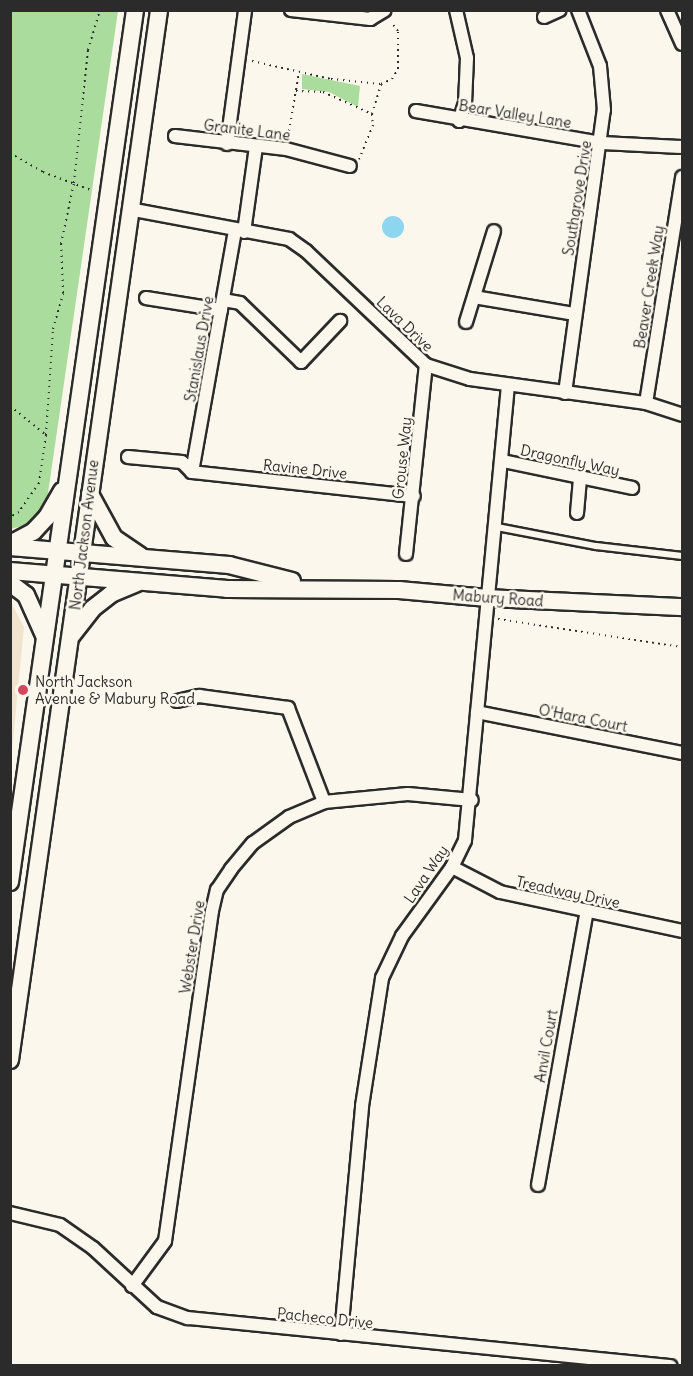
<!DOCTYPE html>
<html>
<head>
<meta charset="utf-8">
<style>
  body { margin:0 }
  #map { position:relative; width:693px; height:1376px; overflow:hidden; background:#fbf7ec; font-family:Delius,sans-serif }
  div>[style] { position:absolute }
  .built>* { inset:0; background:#f1e4cf }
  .green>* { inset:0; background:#aadc9d }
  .water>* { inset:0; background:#8ed6f0 }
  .round { border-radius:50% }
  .path>* { height:2px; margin-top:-1px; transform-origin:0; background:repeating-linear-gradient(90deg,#2b2b2b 0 1.5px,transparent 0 6px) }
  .roads { filter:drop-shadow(2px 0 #2b2b2b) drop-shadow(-2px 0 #2b2b2b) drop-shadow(0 2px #2b2b2b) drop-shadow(0 -2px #2b2b2b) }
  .lane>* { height:6px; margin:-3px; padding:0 3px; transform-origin:3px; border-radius:3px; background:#fbf7ec }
  .street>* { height:12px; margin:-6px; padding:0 6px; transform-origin:6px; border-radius:6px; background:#fbf7ec }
  .secondary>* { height:16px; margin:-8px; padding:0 8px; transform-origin:8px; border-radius:8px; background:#fbf7ec }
  .dots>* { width:16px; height:16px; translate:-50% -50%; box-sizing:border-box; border:3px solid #fbf7ec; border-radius:50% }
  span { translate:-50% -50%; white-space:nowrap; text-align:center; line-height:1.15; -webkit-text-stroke:5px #fbf7ec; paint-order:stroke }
  .street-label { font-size:15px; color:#2b2b2b }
  .poi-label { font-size:15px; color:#2b2b2b }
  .left { translate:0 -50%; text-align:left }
  .frame { position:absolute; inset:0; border:12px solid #2b2b2b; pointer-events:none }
</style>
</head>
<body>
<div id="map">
  <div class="built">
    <i style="clip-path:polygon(11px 602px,24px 627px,11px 761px)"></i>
  </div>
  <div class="green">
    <i style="clip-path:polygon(10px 11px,118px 11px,46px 507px,36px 522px,11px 529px)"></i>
    <i style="clip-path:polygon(302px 74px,360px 86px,358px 107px,329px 92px,302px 89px)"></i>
  </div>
  <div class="water">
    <i class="round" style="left:382px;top:216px;width:22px;height:22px"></i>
  </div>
  <div class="path">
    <i style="left:252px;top:61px;width:81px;rotate:12.8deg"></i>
    <i style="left:331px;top:79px;width:50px;rotate:5.7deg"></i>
    <i style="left:381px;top:84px;width:12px;rotate:-24deg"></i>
    <i style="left:392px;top:79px;width:12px;rotate:-59deg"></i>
    <i style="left:398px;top:69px;width:38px;rotate:-90deg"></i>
    <i style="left:398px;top:31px;width:11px;rotate:-128deg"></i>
    <i style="left:296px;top:91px;width:27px;rotate:2deg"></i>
    <i style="left:323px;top:92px;width:54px;rotate:24.2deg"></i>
    <i style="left:372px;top:114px;width:11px;rotate:85deg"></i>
    <i style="left:373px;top:125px;width:37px;rotate:112deg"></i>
    <i style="left:372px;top:114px;width:31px;rotate:-73deg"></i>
    <i style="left:288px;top:137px;width:66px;rotate:-80.4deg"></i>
    <i style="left:10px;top:153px;width:38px;rotate:30deg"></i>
    <i style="left:43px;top:172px;width:51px;rotate:20.6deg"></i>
    <i style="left:10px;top:406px;width:46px;rotate:38.9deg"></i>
    <i style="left:46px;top:435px;width:49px;rotate:98.3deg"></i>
    <i style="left:39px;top:483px;width:35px;rotate:125deg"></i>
    <i style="left:19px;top:512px;width:10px;rotate:151deg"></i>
    <i style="left:46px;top:435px;width:106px;rotate:-86.2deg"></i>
    <i style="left:53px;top:329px;width:37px;rotate:-74deg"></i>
    <i style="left:63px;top:293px;width:49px;rotate:-92.3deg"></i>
    <i style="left:61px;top:244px;width:62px;rotate:-78deg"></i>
    <i style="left:74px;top:183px;width:134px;rotate:-84deg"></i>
    <i style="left:88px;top:50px;width:42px;rotate:-73.3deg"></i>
    <i style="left:498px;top:619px;width:186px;rotate:8.7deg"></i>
  </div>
  <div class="roads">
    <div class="lane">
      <i style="left:497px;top:527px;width:101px;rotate:10.9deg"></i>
      <i style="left:596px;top:546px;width:87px;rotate:6.6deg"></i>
    </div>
    <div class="street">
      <i style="left:291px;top:10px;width:80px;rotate:6.5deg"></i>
      <i style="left:370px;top:19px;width:17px;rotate:-31deg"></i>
      <i style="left:456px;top:10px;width:49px;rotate:77.1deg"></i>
      <i style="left:467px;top:58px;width:45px;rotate:92.5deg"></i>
      <i style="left:465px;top:103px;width:19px;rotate:108deg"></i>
      <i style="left:667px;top:10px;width:37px;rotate:66deg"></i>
      <i style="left:544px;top:17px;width:17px;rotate:-24deg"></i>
      <i style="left:416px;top:111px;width:189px;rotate:9.8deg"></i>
      <i style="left:602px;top:143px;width:80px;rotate:2.9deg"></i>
      <i style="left:175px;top:136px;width:112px;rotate:6.7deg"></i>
      <i style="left:286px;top:149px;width:66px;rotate:14.9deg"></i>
      <i style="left:227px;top:144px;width:135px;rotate:-82.3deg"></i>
      <i style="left:129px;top:209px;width:163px;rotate:10.6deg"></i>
      <i style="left:289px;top:239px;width:21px;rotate:35deg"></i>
      <i style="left:306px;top:251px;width:166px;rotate:43.5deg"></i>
      <i style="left:426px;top:365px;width:46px;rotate:17.7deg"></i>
      <i style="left:470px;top:379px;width:178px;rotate:7.8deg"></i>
      <i style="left:646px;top:403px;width:38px;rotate:18deg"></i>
      <i style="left:244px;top:232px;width:86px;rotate:-82deg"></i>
      <i style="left:474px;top:297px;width:101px;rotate:9.6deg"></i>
      <i style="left:146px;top:298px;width:76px;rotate:9.1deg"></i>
      <i style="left:223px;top:300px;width:17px;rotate:10deg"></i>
      <i style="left:240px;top:303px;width:85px;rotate:44deg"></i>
      <i style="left:301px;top:362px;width:57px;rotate:-46.4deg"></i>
      <i style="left:466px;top:322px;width:95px;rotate:-72.9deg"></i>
      <i style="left:565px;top:393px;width:286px;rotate:-82.2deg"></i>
      <i style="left:604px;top:110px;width:44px;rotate:-95.2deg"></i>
      <i style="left:600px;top:66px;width:60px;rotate:-111.4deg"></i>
      <i style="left:646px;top:403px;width:229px;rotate:-80.9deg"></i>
      <i style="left:128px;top:457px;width:54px;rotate:5.3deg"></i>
      <i style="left:182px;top:462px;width:14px;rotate:45deg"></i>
      <i style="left:503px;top:461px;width:132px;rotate:11.8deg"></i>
      <i style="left:192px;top:472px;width:245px;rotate:-79.9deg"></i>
      <i style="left:192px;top:472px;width:223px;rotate:6.2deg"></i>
      <i style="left:577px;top:513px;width:36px;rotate:-85deg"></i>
      <i style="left:406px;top:554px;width:190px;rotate:-84deg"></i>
      <i style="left:177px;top:701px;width:23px;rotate:-13deg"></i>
      <i style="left:199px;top:696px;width:90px;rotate:7.7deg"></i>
      <i style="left:288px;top:708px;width:101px;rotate:69deg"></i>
      <i style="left:477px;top:712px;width:209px;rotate:11.3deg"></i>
      <i style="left:452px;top:867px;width:54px;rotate:27.5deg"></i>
      <i style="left:500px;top:892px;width:186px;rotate:12.1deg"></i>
      <i style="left:538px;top:1185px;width:278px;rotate:-79.9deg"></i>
      <i style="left:10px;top:1213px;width:51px;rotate:13.5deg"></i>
      <i style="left:60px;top:1225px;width:40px;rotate:34.9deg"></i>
      <i style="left:93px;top:1248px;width:87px;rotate:42.7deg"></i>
      <i style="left:157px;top:1307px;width:33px;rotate:20deg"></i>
      <i style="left:188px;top:1318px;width:485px;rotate:5.7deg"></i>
      <i style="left:132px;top:1286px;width:56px;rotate:-53.7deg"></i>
      <i style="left:165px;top:1241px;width:333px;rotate:-81.9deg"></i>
      <i style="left:212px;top:911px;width:22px;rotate:-77deg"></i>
      <i style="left:217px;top:890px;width:25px;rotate:-56deg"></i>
      <i style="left:231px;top:869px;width:34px;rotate:-50deg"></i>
      <i style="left:253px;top:843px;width:44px;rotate:-35.8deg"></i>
      <i style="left:289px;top:817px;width:38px;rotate:-23deg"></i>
      <i style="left:324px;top:802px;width:84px;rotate:-5.4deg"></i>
      <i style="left:408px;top:794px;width:64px;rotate:5.4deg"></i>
      <i style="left:341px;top:1334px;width:229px;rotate:-84.7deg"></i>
      <i style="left:362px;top:1106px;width:130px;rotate:-81.1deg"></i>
      <i style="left:382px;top:978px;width:47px;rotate:-64.5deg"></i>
      <i style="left:402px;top:936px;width:85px;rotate:-54.1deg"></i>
      <i style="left:452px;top:867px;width:30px;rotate:-64deg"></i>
      <i style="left:465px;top:840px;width:457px;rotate:-84.6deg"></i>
    </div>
    <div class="secondary">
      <i style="left:90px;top:494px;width:50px;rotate:61.4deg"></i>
      <i style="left:114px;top:538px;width:32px;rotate:34deg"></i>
      <i style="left:10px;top:544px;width:26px;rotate:-28deg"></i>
      <i style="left:33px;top:532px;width:21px;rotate:-47deg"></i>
      <i style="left:47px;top:517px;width:30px;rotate:-60deg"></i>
      <i style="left:10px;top:547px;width:220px;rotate:4.7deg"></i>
      <i style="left:229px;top:565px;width:65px;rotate:14.3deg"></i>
      <i style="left:10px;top:571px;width:218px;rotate:4.7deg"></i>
      <i style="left:227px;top:589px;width:172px;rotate:0.3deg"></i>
      <i style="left:399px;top:590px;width:89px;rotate:5.1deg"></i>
      <i style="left:488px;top:598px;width:194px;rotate:2.7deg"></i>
      <i style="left:10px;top:583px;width:20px;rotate:37deg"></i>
      <i style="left:26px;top:595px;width:44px;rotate:65.8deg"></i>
      <i style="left:72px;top:635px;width:33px;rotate:-52deg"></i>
      <i style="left:92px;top:609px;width:24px;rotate:-38deg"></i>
      <i style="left:111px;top:594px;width:28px;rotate:-23deg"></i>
      <i style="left:10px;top:882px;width:881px;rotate:-81.84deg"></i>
      <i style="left:10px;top:1060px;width:1061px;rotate:-81.92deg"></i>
    </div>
  </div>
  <div class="dots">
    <i style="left:23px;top:690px;background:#d1495b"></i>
  </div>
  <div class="street-label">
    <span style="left:515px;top:114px;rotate:9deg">Bear Valley Lane</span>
    <span style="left:247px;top:130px;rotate:7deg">Granite Lane</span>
    <span style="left:577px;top:198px;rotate:-81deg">Southgrove Drive</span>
    <span style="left:649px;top:287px;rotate:-81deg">Beaver Creek Way</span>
    <span style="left:405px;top:324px;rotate:44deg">Lava Drive</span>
    <span style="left:199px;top:349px;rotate:-80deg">Stanislaus Drive</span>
    <span style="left:402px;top:458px;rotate:-84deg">Grouse Way</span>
    <span style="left:570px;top:460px;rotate:12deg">Dragonfly Way</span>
    <span style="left:305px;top:469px;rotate:6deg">Ravine Drive</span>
    <span style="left:84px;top:535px;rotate:-83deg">North Jackson Avenue</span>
    <span style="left:498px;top:598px;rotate:4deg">Mabury Road</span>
    <span style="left:583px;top:718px;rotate:11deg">O'Hara Court</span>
    <span style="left:426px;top:874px;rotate:-56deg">Lava Way</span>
    <span style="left:568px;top:892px;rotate:12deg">Treadway Drive</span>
    <span style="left:192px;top:947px;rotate:-81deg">Webster Drive</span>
    <span style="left:546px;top:1046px;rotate:-80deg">Anvil Court</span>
    <span style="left:325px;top:1318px;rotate:6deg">Pacheco Drive</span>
  </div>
  <div class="poi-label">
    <span class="left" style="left:35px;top:690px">North Jackson<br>Avenue &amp; Mabury Road</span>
  </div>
  <div class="frame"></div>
</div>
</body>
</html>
